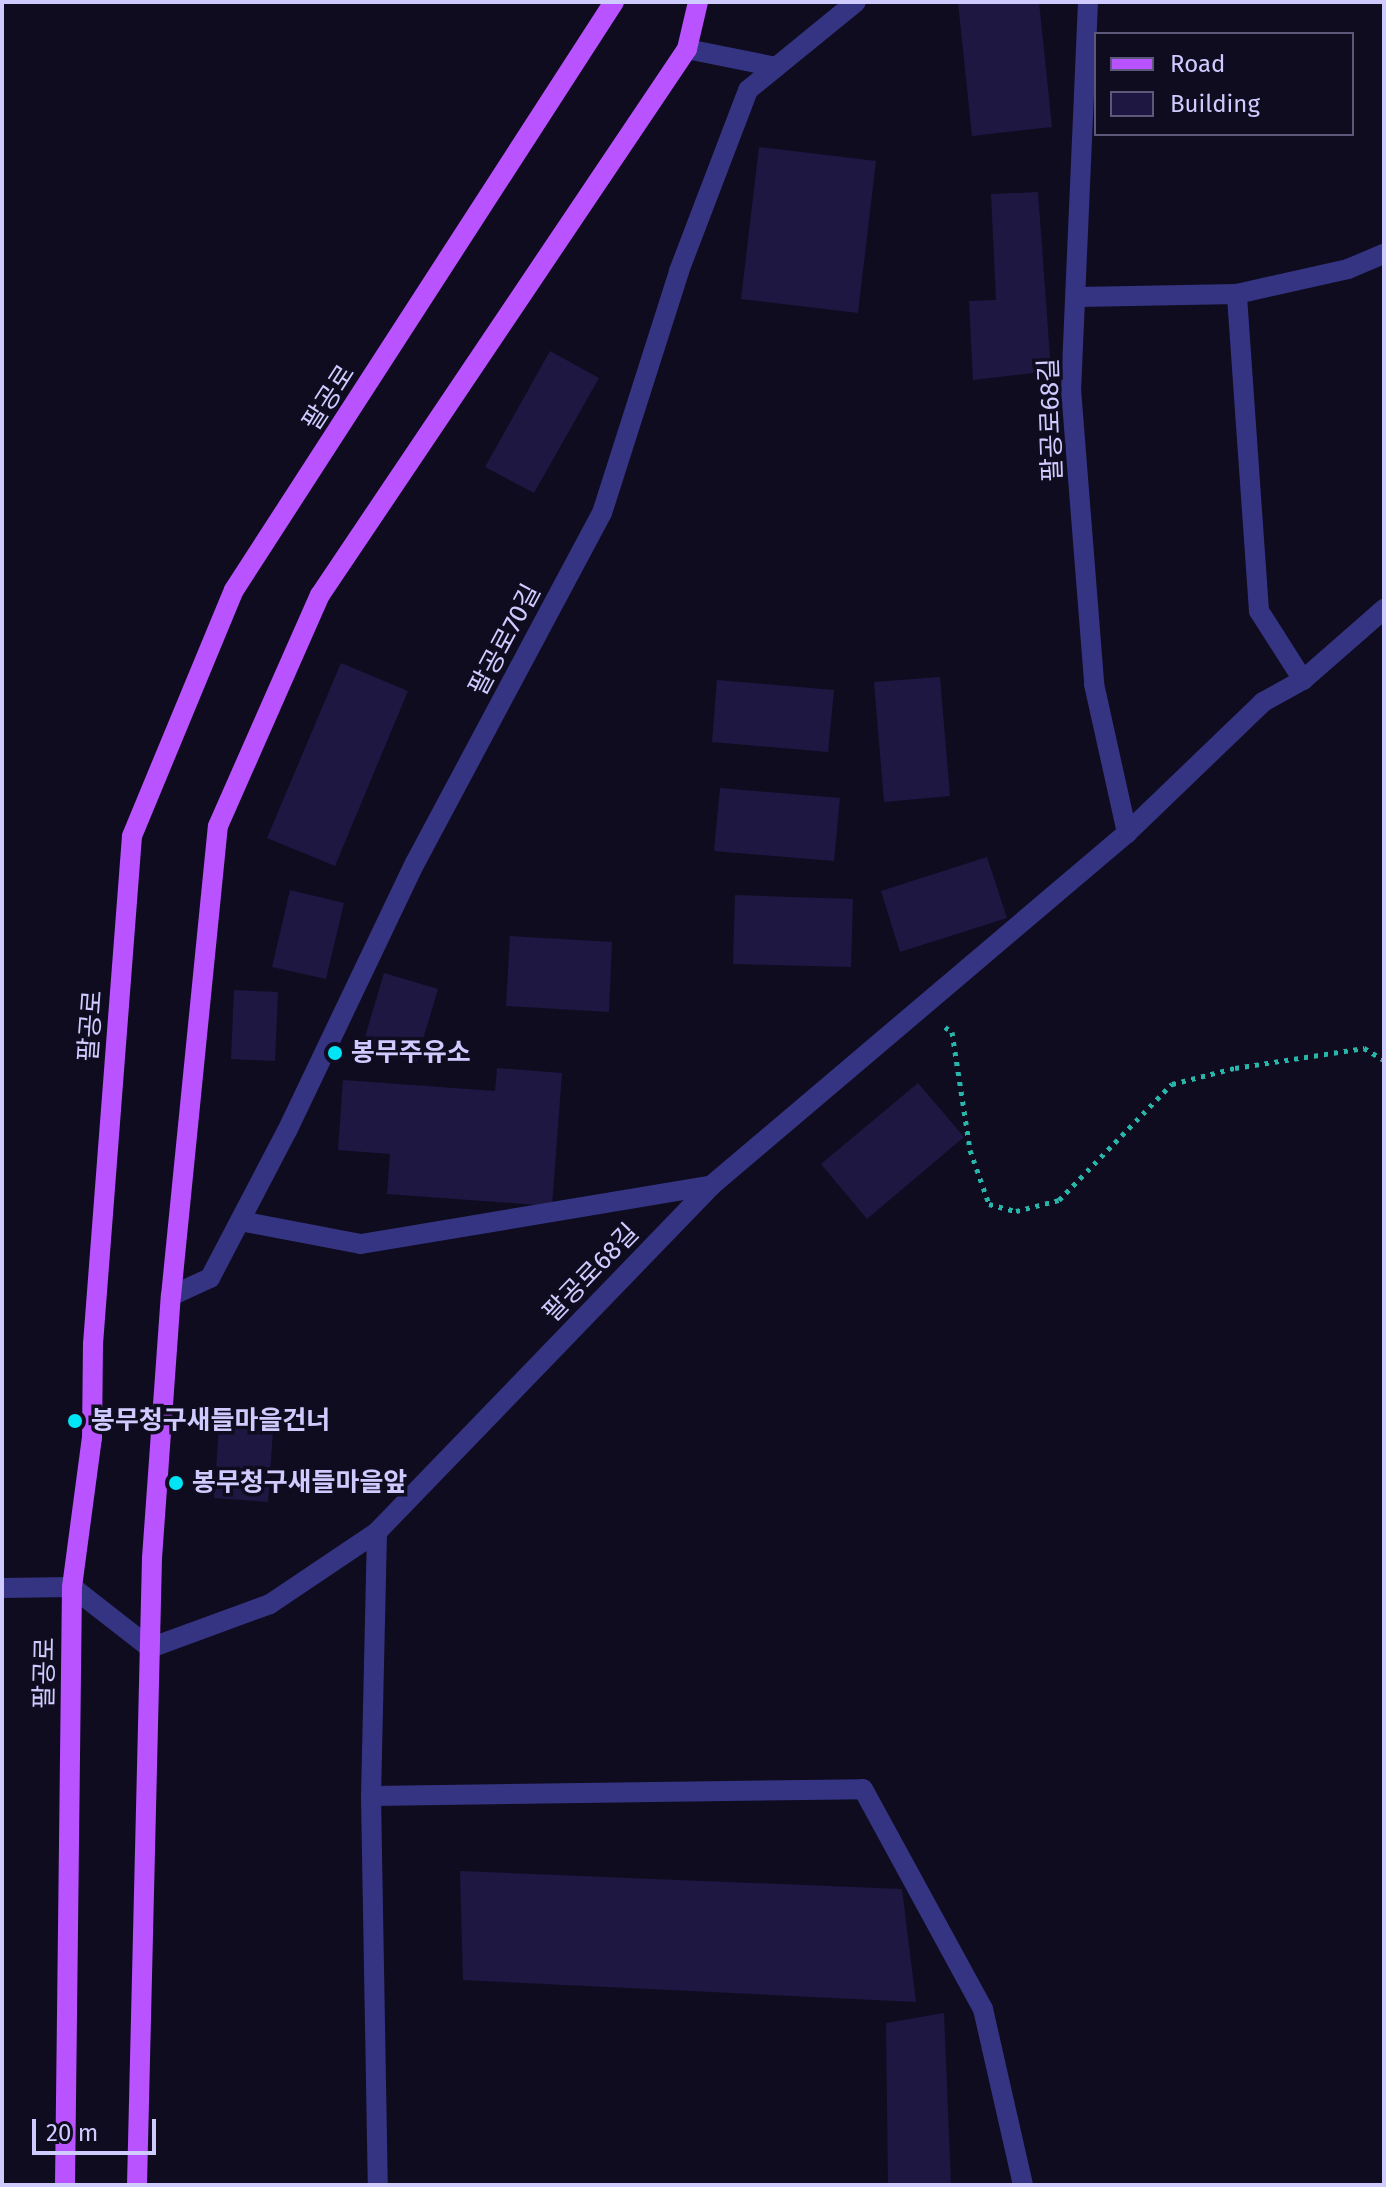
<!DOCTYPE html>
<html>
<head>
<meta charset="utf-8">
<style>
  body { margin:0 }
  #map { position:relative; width:1386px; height:2187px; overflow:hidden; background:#0f0c20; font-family:"Fira Sans","Noto Sans KR",sans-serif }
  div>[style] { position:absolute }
  .building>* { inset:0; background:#1e1742 }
  .path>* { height:5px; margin-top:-2.5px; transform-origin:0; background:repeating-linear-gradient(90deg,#28b6aa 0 4px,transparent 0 10px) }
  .minor>* { height:20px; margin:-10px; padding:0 10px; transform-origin:10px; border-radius:10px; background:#353482 }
  .major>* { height:20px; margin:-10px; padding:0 10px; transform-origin:10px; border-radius:10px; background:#b952ff }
  .dots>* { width:22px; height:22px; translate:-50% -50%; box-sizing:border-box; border:4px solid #0f0c20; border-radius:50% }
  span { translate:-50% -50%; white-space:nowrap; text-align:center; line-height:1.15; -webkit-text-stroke:7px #0f0c20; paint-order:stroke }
  .street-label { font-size:26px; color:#d0cbff }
  .poi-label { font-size:26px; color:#d0cbff; font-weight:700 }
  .left { translate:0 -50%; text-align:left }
  .frame { position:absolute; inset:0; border:4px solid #d0cbff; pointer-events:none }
  .legend { position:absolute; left:1094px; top:32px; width:260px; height:104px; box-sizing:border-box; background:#0f0c20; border:2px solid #5c5879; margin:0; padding:10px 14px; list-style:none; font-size:24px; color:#d0cbff }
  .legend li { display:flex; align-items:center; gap:16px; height:40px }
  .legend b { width:40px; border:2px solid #5c5879 }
  .scale { position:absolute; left:32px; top:2119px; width:124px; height:36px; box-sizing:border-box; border:4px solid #d0cbff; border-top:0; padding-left:10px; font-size:24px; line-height:28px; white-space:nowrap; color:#d0cbff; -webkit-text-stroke:6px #0f0c20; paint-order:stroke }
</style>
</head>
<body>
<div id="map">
  <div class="building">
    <i style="clip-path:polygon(958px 2px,1039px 2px,1052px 127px,972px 136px)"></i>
    <i style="clip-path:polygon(759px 147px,876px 161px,858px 313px,741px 299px)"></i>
    <i style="clip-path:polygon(1038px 192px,1051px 371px,973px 380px,969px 301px,996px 300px,991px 194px)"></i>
    <i style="clip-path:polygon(550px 351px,599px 378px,534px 493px,485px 467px)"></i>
    <i style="clip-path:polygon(341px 663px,408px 691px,335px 866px,267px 838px)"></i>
    <i style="clip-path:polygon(940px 677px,950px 796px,884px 802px,874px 682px)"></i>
    <i style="clip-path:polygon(717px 680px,834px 690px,828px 752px,712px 742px)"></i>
    <i style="clip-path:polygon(720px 788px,840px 798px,834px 861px,714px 851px)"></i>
    <i style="clip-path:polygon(987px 857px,1007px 918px,900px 952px,881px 891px)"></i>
    <i style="clip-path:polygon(290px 890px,344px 903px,326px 979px,272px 967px)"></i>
    <i style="clip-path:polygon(735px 895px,853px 899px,851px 967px,733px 964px)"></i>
    <i style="clip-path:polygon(510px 936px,612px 942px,609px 1012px,506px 1006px)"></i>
    <i style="clip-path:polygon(384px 973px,438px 989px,416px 1063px,362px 1047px)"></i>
    <i style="clip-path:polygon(234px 990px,278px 992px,275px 1061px,231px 1059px)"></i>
    <i style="clip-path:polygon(497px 1068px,562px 1073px,552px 1206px,387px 1194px,390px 1154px,338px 1150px,343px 1080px,495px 1091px)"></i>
    <i style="clip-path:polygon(918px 1083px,964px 1137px,867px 1219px,821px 1164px)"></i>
    <i style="clip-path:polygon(219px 1427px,273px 1431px,268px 1502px,214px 1498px)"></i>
    <i style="clip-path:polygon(460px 1871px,902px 1889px,916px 2002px,463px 1980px)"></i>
    <i style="clip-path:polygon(944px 2013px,951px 2185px,888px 2185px,886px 2023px)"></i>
  </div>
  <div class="path">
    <i style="left:945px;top:1027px;width:9px;rotate:36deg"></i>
    <i style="left:952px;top:1032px;width:119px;rotate:81.3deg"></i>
    <i style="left:970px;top:1150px;width:57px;rotate:70.6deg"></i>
    <i style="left:989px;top:1204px;width:28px;rotate:15deg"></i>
    <i style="left:1016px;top:1211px;width:44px;rotate:-14.3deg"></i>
    <i style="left:1059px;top:1200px;width:162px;rotate:-45.8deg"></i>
    <i style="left:1172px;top:1084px;width:65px;rotate:-14.3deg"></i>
    <i style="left:1235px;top:1068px;width:131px;rotate:-8.8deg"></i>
    <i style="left:1364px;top:1048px;width:23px;rotate:31deg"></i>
  </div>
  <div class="minor">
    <i style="left:1088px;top:2px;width:387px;rotate:92.5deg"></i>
    <i style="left:1071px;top:389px;width:296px;rotate:85.5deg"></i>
    <i style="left:1094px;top:684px;width:153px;rotate:77.5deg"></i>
    <i style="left:687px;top:49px;width:91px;rotate:11.4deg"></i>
    <i style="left:1078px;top:297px;width:159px;rotate:-1.1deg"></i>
    <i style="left:1303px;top:680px;width:82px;rotate:-122.5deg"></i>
    <i style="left:1259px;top:611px;width:318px;rotate:-94deg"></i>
    <i style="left:1237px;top:294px;width:114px;rotate:-12.7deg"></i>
    <i style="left:1348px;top:269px;width:39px;rotate:-23deg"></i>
    <i style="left:240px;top:1221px;width:123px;rotate:10.8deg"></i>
    <i style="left:361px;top:1244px;width:356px;rotate:-9.5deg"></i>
    <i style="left:171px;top:1296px;width:43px;rotate:-24.8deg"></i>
    <i style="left:210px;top:1278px;width:166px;rotate:-62.4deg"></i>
    <i style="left:287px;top:1131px;width:297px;rotate:-64.5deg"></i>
    <i style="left:415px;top:863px;width:397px;rotate:-61.9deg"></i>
    <i style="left:602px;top:513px;width:254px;rotate:-72.3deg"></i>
    <i style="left:679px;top:271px;width:194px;rotate:-69.1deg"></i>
    <i style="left:748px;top:90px;width:139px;rotate:-39.2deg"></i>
    <i style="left:377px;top:1532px;width:264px;rotate:91.3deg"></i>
    <i style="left:371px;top:1796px;width:389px;rotate:89deg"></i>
    <i style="left:2px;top:1588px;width:70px;rotate:-0.8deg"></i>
    <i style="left:72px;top:1587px;width:99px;rotate:38deg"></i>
    <i style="left:150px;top:1648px;width:128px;rotate:-20.1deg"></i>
    <i style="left:270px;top:1604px;width:129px;rotate:-33.9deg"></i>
    <i style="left:377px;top:1532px;width:482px;rotate:-46deg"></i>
    <i style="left:712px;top:1185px;width:544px;rotate:-40.3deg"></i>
    <i style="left:1127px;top:833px;width:189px;rotate:-43.9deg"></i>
    <i style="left:1263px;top:702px;width:46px;rotate:-28.8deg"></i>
    <i style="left:1303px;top:680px;width:108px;rotate:-41.2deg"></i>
    <i style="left:371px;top:1796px;width:492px;rotate:-0.8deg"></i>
    <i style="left:863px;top:1789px;width:251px;rotate:61.4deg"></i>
    <i style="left:983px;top:2009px;width:180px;rotate:77.2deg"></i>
  </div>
  <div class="major">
    <i style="left:65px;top:2185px;width:598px;rotate:-89.33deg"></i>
    <i style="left:72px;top:1587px;width:150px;rotate:-82.4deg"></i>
    <i style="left:92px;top:1438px;width:94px;rotate:-89.4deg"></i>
    <i style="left:93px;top:1344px;width:509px;rotate:-85.61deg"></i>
    <i style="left:132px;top:836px;width:266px;rotate:-67.5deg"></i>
    <i style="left:234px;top:590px;width:700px;rotate:-57.13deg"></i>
    <i style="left:137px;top:2185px;width:627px;rotate:-88.63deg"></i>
    <i style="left:152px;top:1558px;width:263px;rotate:-85.9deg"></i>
    <i style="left:171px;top:1296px;width:472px;rotate:-84.3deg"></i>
    <i style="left:218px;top:826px;width:253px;rotate:-66.2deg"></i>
    <i style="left:320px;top:595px;width:658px;rotate:-56.09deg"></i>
    <i style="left:687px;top:49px;width:48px;rotate:-76.8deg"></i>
  </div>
  <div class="dots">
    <i style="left:335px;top:1053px;background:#00e5f6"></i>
    <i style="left:75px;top:1421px;background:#00e5f6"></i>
    <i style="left:176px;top:1483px;background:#00e5f6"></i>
  </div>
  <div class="street-label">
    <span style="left:329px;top:398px;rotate:-57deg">팔공로</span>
    <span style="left:1051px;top:420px;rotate:-92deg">팔공로68길</span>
    <span style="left:505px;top:640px;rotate:-62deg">팔공로70길</span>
    <span style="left:91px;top:1026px;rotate:-86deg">팔공로</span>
    <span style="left:591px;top:1273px;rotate:-46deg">팔공로68길</span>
    <span style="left:45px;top:1673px;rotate:-89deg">팔공로</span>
  </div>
  <div class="poi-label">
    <span class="left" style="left:351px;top:1053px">봉무주유소</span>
    <span class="left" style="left:91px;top:1421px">봉무청구새들마을건너</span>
    <span class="left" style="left:192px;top:1483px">봉무청구새들마을앞</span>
  </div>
  <div class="frame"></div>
  <ul class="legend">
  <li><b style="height:10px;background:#b952ff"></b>Road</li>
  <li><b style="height:22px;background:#1e1742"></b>Building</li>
  </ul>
  <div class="scale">20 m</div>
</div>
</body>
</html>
